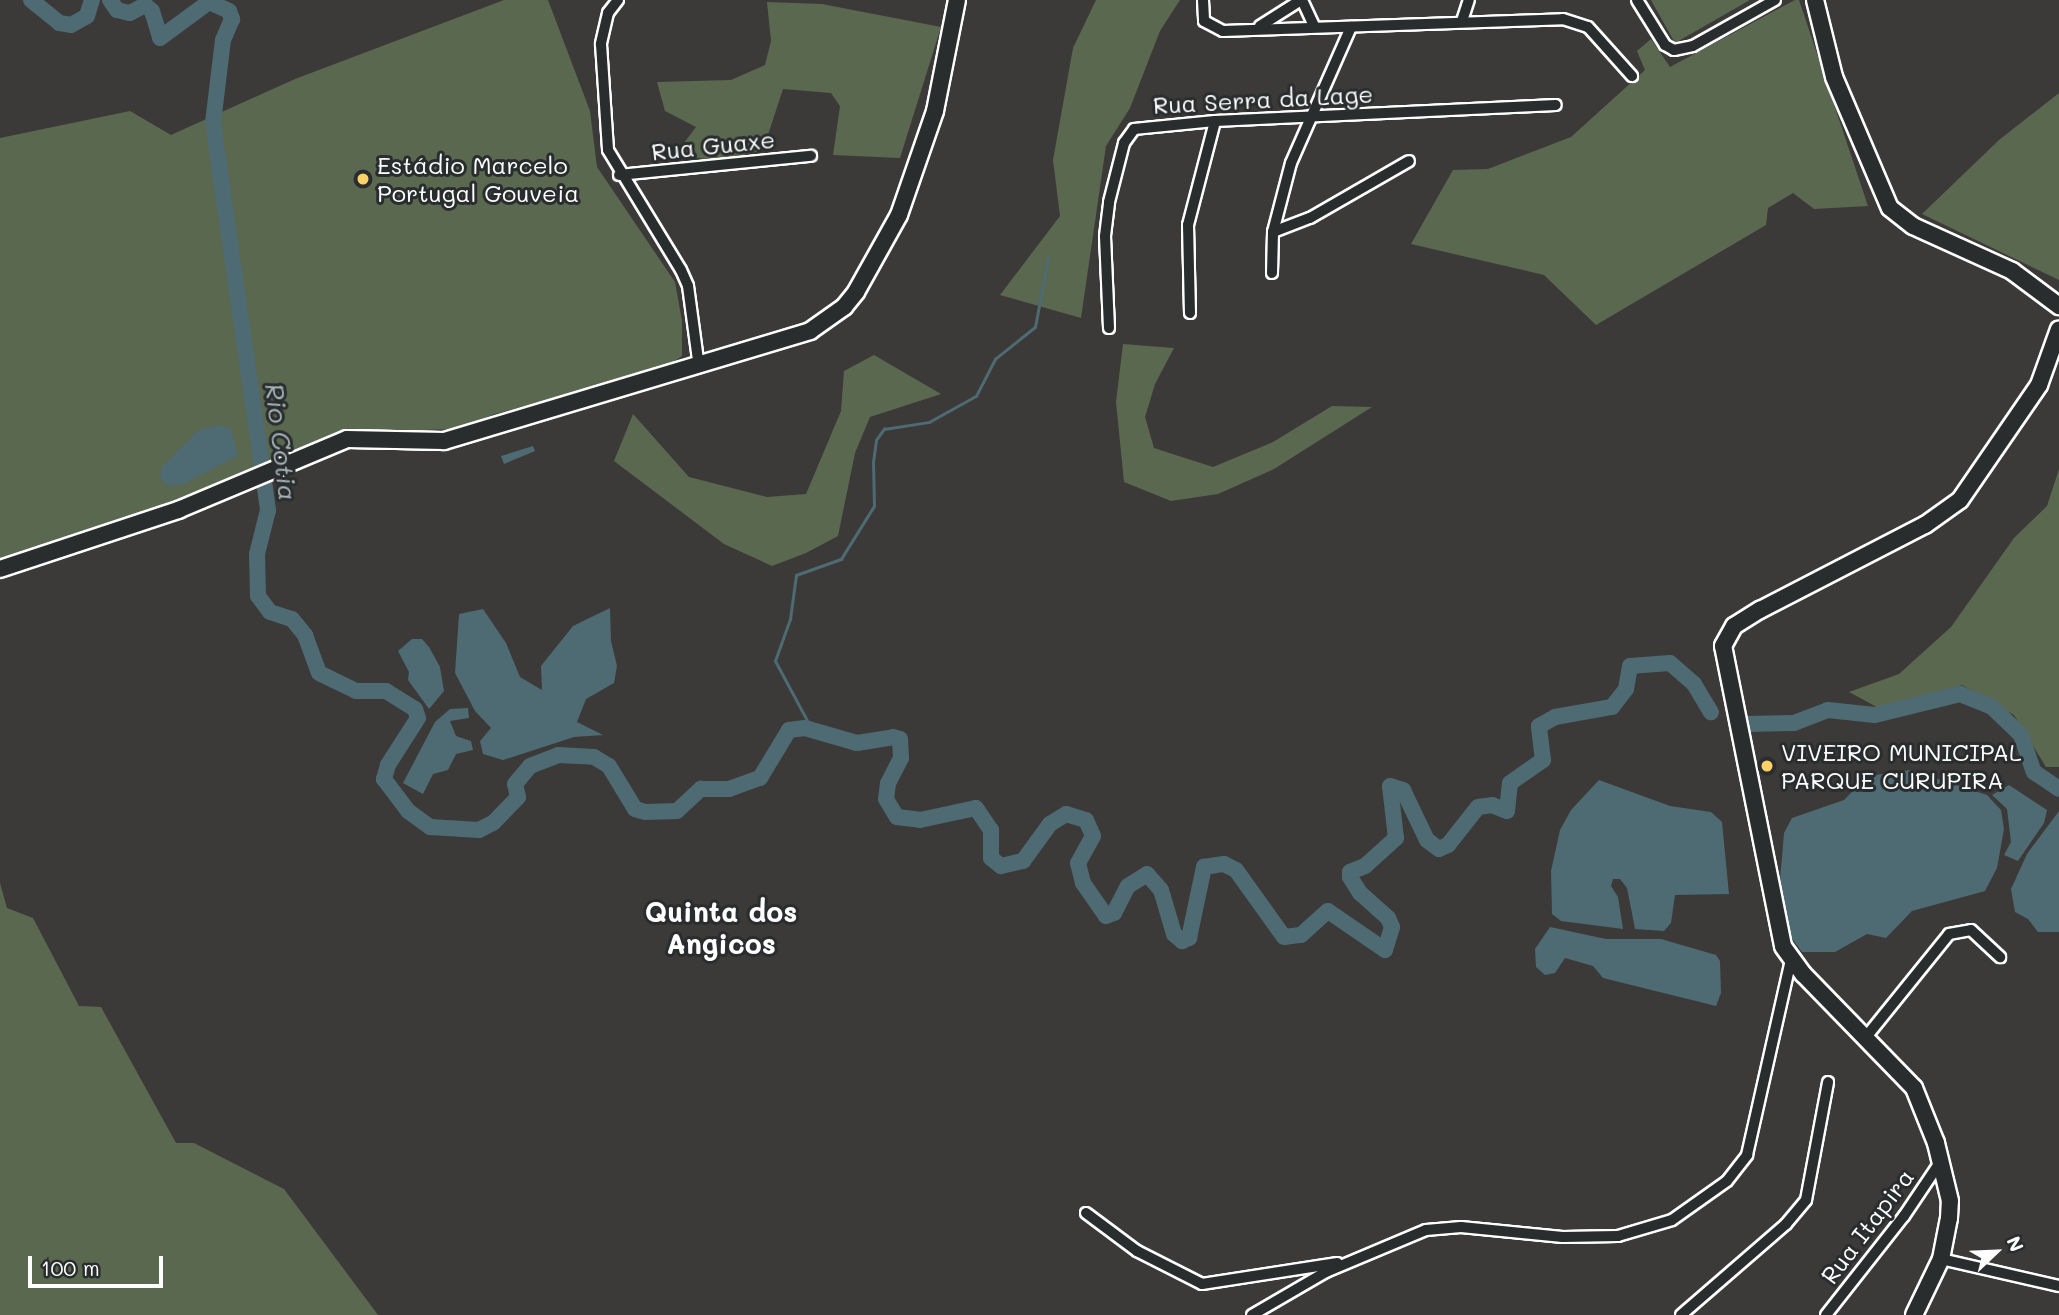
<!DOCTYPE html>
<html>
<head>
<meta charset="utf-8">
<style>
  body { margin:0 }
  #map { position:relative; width:2059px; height:1315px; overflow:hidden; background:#3c3a38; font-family:Mali,sans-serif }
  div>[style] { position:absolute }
  .green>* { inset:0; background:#5b6850 }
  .water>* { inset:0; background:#4e6a72 }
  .stream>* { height:2.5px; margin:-1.25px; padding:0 1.25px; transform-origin:1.25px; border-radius:1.25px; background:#4e6a72 }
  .river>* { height:16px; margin:-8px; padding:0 8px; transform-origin:8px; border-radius:8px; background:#4e6a72 }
  .roads { filter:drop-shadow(2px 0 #fff) drop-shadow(-2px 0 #fff) drop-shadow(0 2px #fff) drop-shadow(0 -2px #fff) }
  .street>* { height:10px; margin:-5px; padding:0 5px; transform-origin:5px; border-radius:5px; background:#2a2d2e }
  .secondary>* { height:16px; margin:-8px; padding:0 8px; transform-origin:8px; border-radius:8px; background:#2a2d2e }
  .dots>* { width:19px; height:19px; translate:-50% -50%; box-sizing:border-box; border:4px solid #2a2d2e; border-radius:50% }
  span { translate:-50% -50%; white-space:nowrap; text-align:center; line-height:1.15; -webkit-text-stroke:6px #2a2d2e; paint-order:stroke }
  .street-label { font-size:24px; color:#fff }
  .poi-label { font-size:24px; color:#fff }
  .left { translate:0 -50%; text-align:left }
  .water-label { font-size:26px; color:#a6b4b8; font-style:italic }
  .quarter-label { font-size:28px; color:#fff; font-weight:700 }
  .north { position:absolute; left:1961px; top:1217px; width:70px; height:70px; -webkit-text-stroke:5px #2a2d2e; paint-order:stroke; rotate:67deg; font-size:19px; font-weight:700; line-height:28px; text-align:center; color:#fff }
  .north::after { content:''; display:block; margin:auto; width:24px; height:32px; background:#fff; clip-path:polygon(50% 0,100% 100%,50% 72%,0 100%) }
  .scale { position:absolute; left:28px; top:1256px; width:135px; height:32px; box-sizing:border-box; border:4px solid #fff; border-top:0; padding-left:9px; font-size:21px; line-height:24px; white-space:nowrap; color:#fff; -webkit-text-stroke:5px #2a2d2e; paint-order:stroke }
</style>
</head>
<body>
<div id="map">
  <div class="green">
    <i style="clip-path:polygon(504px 0,548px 0,590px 111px,597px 167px,675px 282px,682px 321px,682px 356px,661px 370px,495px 414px,456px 429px,353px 432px,325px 438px,169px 503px,0 562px,0 138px,130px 111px,171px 135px,295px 79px)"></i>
    <i style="clip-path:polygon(1096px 0,1180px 0,1160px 31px,1130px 108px,1106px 146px,1081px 318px,1000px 295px,1060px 216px,1053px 160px,1073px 48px)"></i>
    <i style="clip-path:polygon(1651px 0,1750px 0,1675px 43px)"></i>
    <i style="clip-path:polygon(1795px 0,1799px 0,1868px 206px,1814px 209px,1793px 193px,1768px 208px,1766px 225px,1596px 325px,1544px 275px,1411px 244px,1453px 170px,1488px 169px,1571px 137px,1645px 70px,1637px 51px,1651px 39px,1670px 67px)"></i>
    <i style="clip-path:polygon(767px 2px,822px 4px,941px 27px,900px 158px,833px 155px,840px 106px,831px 93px,783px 89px,763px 150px,718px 161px,676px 154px,696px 127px,665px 111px,657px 82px,731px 80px,765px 65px,771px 41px)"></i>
    <i style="clip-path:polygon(2059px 93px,2059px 280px,1922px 214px,1999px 140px)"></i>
    <i style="clip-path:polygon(1123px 344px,1174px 348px,1155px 384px,1145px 417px,1154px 448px,1213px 467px,1273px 442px,1332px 406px,1372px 407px,1274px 469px,1218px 494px,1171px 501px,1124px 482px,1116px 402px)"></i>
    <i style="clip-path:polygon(874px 355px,941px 394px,870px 417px,855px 453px,838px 536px,806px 553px,772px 566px,724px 544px,614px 461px,633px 414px,689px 477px,767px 497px,806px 494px,841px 411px,844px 371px)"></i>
    <i style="clip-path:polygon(2059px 469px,2059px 767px,2046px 767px,2014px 715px,1962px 685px,1888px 713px,1849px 692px,1899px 674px,1951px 627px,2014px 538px,2047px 506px)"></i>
    <i style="clip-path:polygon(0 883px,7px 908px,33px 918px,79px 1006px,101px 1007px,176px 1143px,194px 1143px,284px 1189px,378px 1315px,0 1315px)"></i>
  </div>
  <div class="water">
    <i style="clip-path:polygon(218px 425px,231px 429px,238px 456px,183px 484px,168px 486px,160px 478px,162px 467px,199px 430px)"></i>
    <i style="clip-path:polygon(533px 446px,535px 451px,504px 464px,501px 456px)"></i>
    <i style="clip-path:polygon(610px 608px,611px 641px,617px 666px,614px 683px,586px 699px,577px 722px,603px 735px,574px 737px,503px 760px,483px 754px,480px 741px,491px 728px,475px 711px,455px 673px,459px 614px,483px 609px,506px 643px,520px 677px,542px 690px,541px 666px,573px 626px)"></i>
    <i style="clip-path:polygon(412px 639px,422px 639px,429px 647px,440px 667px,444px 691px,429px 709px,408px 680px,409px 672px,398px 651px)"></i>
    <i style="clip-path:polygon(468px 708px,469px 718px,450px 721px,456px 736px,471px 741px,473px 750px,456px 754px,448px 770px,433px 774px,423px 794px,403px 783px,435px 722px,450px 709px)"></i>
    <i style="clip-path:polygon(1910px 770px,1987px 795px,2001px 810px,2004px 829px,1997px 868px,1985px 891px,1912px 911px,1886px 938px,1867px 934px,1835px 952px,1802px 952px,1787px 932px,1779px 892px,1784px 833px,1792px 818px,1844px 800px,1868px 776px)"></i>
    <i style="clip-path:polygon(1599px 780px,1670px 806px,1711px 812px,1722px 822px,1729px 894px,1675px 895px,1671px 923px,1664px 931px,1635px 929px,1627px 888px,1620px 879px,1613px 879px,1611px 886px,1618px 897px,1623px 929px,1561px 921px,1552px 914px,1551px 871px,1560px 830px,1571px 810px)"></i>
    <i style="clip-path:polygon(2009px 785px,2047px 810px,2044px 823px,2018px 861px,2004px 855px,2011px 842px,2007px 809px,1992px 795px)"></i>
    <i style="clip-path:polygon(2059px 811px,2059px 932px,2038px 932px,2028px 919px,2015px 912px,2011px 889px,2027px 854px)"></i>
    <i style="clip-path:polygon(1550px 927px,1606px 939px,1661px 939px,1716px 955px,1720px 961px,1721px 993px,1716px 1006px,1603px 978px,1593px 966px,1565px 958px,1555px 973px,1545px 975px,1536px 967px,1535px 949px)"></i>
  </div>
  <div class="stream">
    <i style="left:812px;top:730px;width:78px;rotate:-118.2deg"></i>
    <i style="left:775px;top:661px;width:45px;rotate:-70.3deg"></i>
    <i style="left:790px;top:619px;width:44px;rotate:-82.2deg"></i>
    <i style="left:796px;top:575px;width:48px;rotate:-19.6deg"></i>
    <i style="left:841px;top:559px;width:62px;rotate:-58.1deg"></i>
    <i style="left:874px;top:506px;width:44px;rotate:-91.3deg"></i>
    <i style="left:873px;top:462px;width:22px;rotate:-82deg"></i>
    <i style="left:876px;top:440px;width:14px;rotate:-54deg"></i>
    <i style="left:884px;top:429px;width:46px;rotate:-8.8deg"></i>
    <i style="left:929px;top:422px;width:54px;rotate:-29deg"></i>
    <i style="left:976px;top:396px;width:42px;rotate:-62.8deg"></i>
    <i style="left:995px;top:359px;width:51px;rotate:-38.7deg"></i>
    <i style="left:1035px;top:327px;width:70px;rotate:-79.3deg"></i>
  </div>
  <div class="river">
    <i style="left:31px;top:0;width:36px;rotate:39deg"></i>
    <i style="left:59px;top:23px;width:12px;rotate:9deg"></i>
    <i style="left:71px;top:25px;width:18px;rotate:-29deg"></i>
    <i style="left:87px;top:16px;width:17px;rotate:-73deg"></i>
    <i style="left:110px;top:0;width:12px;rotate:55deg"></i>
    <i style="left:117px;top:10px;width:13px;rotate:13deg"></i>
    <i style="left:130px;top:13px;width:17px;rotate:-28deg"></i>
    <i style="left:145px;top:5px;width:9px;rotate:41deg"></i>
    <i style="left:152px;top:11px;width:28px;rotate:73deg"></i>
    <i style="left:160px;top:38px;width:61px;rotate:-36.3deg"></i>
    <i style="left:209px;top:2px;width:22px;rotate:24deg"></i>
    <i style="left:229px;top:11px;width:9px;rotate:69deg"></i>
    <i style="left:232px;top:19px;width:23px;rotate:113deg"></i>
    <i style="left:223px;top:40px;width:84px;rotate:96.9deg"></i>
    <i style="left:213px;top:123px;width:391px;rotate:81.9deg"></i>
    <i style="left:268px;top:510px;width:45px;rotate:104deg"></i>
    <i style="left:257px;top:554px;width:42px;rotate:88.6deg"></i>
    <i style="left:258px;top:596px;width:20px;rotate:53deg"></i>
    <i style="left:270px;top:612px;width:23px;rotate:18deg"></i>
    <i style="left:292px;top:619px;width:21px;rotate:51deg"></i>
    <i style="left:305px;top:635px;width:40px;rotate:69.8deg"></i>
    <i style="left:319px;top:673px;width:41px;rotate:25.9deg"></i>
    <i style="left:356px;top:691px;width:30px"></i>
    <i style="left:386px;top:691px;width:34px;rotate:32deg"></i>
    <i style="left:415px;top:709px;width:9px;rotate:72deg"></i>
    <i style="left:418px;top:718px;width:56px;rotate:122.6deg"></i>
    <i style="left:388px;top:765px;width:15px;rotate:106deg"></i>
    <i style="left:384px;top:779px;width:40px;rotate:53deg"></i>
    <i style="left:408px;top:811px;width:27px;rotate:36deg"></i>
    <i style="left:430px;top:827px;width:49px;rotate:3.5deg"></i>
    <i style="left:479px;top:830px;width:16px;rotate:-27deg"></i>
    <i style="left:493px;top:823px;width:36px;rotate:-46deg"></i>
    <i style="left:518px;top:797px;width:13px;rotate:-103deg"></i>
    <i style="left:515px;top:784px;width:23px;rotate:-50deg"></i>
    <i style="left:530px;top:766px;width:30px;rotate:-21deg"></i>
    <i style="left:558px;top:755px;width:36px;rotate:3deg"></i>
    <i style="left:594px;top:757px;width:17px;rotate:31deg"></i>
    <i style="left:609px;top:766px;width:50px;rotate:58.8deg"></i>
    <i style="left:635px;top:809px;width:10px;rotate:17deg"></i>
    <i style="left:645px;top:812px;width:32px;rotate:-2deg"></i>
    <i style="left:677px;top:811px;width:33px;rotate:-43deg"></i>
    <i style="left:701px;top:789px;width:28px"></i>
    <i style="left:729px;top:789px;width:33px;rotate:-20deg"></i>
    <i style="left:760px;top:778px;width:56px;rotate:-58.9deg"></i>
    <i style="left:789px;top:730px;width:16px;rotate:-7deg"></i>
    <i style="left:805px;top:728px;width:54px;rotate:16.1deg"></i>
    <i style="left:857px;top:743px;width:36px;rotate:-9deg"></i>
    <i style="left:893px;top:737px;width:7px;rotate:16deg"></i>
    <i style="left:900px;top:739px;width:19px;rotate:87deg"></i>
    <i style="left:901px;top:758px;width:28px;rotate:117deg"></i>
    <i style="left:888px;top:783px;width:16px;rotate:97deg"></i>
    <i style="left:886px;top:799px;width:21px;rotate:59deg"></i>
    <i style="left:897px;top:817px;width:23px;rotate:7deg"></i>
    <i style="left:920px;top:820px;width:57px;rotate:-12.1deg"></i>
    <i style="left:976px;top:808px;width:27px;rotate:56deg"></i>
    <i style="left:991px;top:830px;width:28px;rotate:90deg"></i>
    <i style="left:991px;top:858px;width:13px;rotate:39deg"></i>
    <i style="left:1001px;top:866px;width:23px;rotate:-13deg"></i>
    <i style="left:1023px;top:861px;width:46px;rotate:-53.9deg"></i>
    <i style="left:1050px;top:824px;width:19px;rotate:-32deg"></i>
    <i style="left:1066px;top:814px;width:21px;rotate:17deg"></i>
    <i style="left:1086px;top:820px;width:17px;rotate:66deg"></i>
    <i style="left:1093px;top:836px;width:31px;rotate:119deg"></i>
    <i style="left:1078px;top:863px;width:21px;rotate:76deg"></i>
    <i style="left:1083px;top:883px;width:40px;rotate:55.1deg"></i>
    <i style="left:1106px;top:916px;width:9px;rotate:-21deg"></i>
    <i style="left:1114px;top:913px;width:30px;rotate:-63deg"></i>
    <i style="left:1128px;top:886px;width:22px;rotate:-32deg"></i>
    <i style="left:1147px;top:874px;width:21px;rotate:49deg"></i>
    <i style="left:1161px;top:890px;width:46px;rotate:73.5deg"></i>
    <i style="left:1174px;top:934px;width:11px;rotate:41deg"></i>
    <i style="left:1182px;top:941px;width:8px;rotate:-23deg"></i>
    <i style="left:1189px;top:938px;width:73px;rotate:-78.1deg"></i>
    <i style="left:1204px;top:867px;width:20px;rotate:-9deg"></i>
    <i style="left:1224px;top:864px;width:13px;rotate:27deg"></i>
    <i style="left:1236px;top:870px;width:82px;rotate:54.4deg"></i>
    <i style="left:1284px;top:937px;width:17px;rotate:-7deg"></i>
    <i style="left:1301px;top:935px;width:36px;rotate:-42deg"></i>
    <i style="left:1328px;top:911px;width:69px;rotate:34.4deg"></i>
    <i style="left:1385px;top:950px;width:24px;rotate:-73deg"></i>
    <i style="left:1392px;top:927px;width:10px;rotate:-114deg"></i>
    <i style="left:1388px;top:918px;width:38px;rotate:-138deg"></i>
    <i style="left:1360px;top:893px;width:19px;rotate:-122deg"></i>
    <i style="left:1350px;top:877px;width:5px;rotate:-90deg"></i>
    <i style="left:1350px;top:872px;width:16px;rotate:-22deg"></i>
    <i style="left:1365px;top:866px;width:42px;rotate:-42.1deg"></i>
    <i style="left:1396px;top:838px;width:52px;rotate:-96.6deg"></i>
    <i style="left:1390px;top:786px;width:14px;rotate:17deg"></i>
    <i style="left:1403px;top:790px;width:55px;rotate:64.4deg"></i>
    <i style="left:1427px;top:840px;width:15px;rotate:37deg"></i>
    <i style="left:1439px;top:849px;width:10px;rotate:-24deg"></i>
    <i style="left:1448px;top:845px;width:48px;rotate:-51.7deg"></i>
    <i style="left:1478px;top:807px;width:14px;rotate:-8deg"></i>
    <i style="left:1492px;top:805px;width:16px;rotate:22deg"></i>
    <i style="left:1507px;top:811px;width:28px;rotate:-84deg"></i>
    <i style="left:1510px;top:783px;width:40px;rotate:-34.9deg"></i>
    <i style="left:1543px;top:760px;width:34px;rotate:-97deg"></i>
    <i style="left:1539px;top:726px;width:18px;rotate:-29deg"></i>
    <i style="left:1555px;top:717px;width:58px;rotate:-10deg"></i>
    <i style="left:1612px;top:707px;width:23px;rotate:-52deg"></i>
    <i style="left:1626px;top:689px;width:23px;rotate:-80deg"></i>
    <i style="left:1630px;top:666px;width:40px;rotate:-4.3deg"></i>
    <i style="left:1670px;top:663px;width:32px;rotate:41deg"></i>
    <i style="left:1694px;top:684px;width:33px;rotate:59deg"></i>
    <i style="left:1745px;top:724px;width:49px;rotate:-1.2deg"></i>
    <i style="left:1794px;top:723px;width:36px;rotate:-21deg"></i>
    <i style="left:1828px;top:710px;width:47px;rotate:6.1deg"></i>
    <i style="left:1875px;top:715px;width:88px;rotate:-13.9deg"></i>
    <i style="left:1960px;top:694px;width:35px;rotate:22deg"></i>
    <i style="left:1992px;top:707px;width:40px;rotate:44deg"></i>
    <i style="left:2021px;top:735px;width:39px;rotate:71deg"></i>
    <i style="left:2034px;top:772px;width:30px;rotate:34deg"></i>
  </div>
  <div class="roads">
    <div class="street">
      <i style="left:618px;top:0;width:16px;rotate:128deg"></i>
      <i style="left:608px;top:13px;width:32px;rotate:103deg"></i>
      <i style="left:601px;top:44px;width:106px;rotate:86.2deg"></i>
      <i style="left:608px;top:150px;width:140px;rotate:58.7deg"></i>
      <i style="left:681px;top:270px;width:17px;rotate:66deg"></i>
      <i style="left:688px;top:286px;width:82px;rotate:82.3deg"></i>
      <i style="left:1203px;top:0;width:21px;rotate:87deg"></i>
      <i style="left:1204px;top:21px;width:21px;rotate:28deg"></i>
      <i style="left:1223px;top:31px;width:340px;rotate:-2deg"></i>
      <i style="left:1563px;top:19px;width:26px;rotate:18deg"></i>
      <i style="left:1588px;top:27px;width:66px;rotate:48.1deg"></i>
      <i style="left:1302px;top:0;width:29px;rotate:65deg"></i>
      <i style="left:1637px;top:0;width:53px;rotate:58.1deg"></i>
      <i style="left:1665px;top:45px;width:10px;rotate:29deg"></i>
      <i style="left:1674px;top:50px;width:19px;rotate:-12deg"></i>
      <i style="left:1693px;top:46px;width:94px;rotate:-29.3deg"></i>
      <i style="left:1462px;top:21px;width:22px;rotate:-72deg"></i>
      <i style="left:1260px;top:26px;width:49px;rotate:-32.4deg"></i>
      <i style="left:619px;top:175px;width:193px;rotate:-5.7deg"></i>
      <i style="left:1273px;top:232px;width:40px;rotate:-21deg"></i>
      <i style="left:1310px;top:218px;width:114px;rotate:-29.9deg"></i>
      <i style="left:1272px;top:273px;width:41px;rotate:-88.6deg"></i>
      <i style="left:1273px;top:232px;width:71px;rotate:-75.4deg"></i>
      <i style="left:1291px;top:163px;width:149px;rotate:-66.2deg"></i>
      <i style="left:1190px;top:313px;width:88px;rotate:-91.3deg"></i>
      <i style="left:1188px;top:225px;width:107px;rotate:-75.4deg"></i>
      <i style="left:1109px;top:328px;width:92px;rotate:-92.5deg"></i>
      <i style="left:1105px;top:236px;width:34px;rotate:-83deg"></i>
      <i style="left:1109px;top:202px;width:61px;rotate:-75.7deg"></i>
      <i style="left:1124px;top:143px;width:17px;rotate:-54deg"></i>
      <i style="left:1134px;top:129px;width:81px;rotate:-5.6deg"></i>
      <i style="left:1215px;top:121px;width:341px;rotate:-2.7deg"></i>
      <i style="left:1866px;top:1037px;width:132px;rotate:-51.1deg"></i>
      <i style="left:1949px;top:934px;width:22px;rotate:-10deg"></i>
      <i style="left:1971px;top:930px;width:40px;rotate:43deg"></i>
      <i style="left:1086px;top:1213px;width:64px;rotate:36.7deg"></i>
      <i style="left:1137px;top:1251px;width:73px;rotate:26.9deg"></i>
      <i style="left:1202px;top:1284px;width:137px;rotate:-8.8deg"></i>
      <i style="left:1941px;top:1259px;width:121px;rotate:12.9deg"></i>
      <i style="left:1252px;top:1315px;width:86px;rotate:-30.2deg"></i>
      <i style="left:1326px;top:1272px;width:108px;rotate:-22.8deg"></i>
      <i style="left:1426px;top:1230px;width:35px;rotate:-5deg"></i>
      <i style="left:1461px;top:1227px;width:102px;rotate:5.6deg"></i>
      <i style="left:1563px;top:1237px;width:55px;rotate:-1deg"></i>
      <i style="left:1618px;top:1236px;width:56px;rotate:-16.5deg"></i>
      <i style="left:1672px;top:1220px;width:67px;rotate:-35.3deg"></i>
      <i style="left:1727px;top:1181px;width:33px;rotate:-52deg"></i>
      <i style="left:1747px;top:1155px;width:201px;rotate:-77.3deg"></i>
      <i style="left:1681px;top:1315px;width:139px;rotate:-40.9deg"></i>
      <i style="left:1786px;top:1224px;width:31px;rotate:-50deg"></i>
      <i style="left:1806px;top:1200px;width:120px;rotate:-79.4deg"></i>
      <i style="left:1826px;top:1315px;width:126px;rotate:-51.8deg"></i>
      <i style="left:1904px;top:1216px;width:66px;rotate:-56.1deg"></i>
    </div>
    <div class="secondary">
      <i style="left:1815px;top:0;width:79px;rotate:76.1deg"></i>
      <i style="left:1834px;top:77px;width:142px;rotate:66.9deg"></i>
      <i style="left:1890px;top:208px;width:29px;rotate:38deg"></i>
      <i style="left:1913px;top:226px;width:109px;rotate:24.4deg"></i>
      <i style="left:2012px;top:271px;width:59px;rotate:36.7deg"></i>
      <i style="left:0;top:569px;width:188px;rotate:-18.3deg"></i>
      <i style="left:178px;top:510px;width:183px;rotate:-22.8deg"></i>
      <i style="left:347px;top:439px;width:97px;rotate:1.2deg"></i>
      <i style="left:444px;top:441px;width:382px;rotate:-16.7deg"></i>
      <i style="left:810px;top:331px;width:42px;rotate:-35.2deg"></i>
      <i style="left:844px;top:307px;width:19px;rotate:-51deg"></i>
      <i style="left:856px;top:292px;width:88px;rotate:-60.8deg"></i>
      <i style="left:899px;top:215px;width:110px;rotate:-70.9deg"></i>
      <i style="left:935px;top:111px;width:113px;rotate:-78.8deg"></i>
      <i style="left:1914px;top:1315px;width:62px;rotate:-64.3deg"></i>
      <i style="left:1941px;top:1259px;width:42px;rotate:-79deg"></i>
      <i style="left:1949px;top:1218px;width:17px;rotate:-87deg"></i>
      <i style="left:1950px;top:1201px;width:60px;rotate:-103.6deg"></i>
      <i style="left:1936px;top:1143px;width:59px;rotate:-111.8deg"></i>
      <i style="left:1914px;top:1088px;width:159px;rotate:-134.2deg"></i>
      <i style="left:1803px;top:974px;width:34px;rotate:-126deg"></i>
      <i style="left:1783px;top:946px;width:306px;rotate:-101.3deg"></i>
      <i style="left:1723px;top:646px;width:23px;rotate:-61deg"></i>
      <i style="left:1734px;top:626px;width:31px;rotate:-32deg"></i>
      <i style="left:1760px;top:610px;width:186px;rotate:-27.3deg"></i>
      <i style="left:1925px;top:525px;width:43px;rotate:-35.5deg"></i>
      <i style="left:1960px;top:500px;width:140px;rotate:-55.5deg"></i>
      <i style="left:2039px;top:385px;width:59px;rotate:-70.3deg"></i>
    </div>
  </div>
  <div class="dots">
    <i style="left:363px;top:179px;background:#ffd166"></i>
    <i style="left:1767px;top:766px;background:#ffd166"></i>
  </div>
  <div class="street-label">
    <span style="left:1263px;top:99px;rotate:-3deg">Rua Serra da Lage</span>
    <span style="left:713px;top:145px;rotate:-6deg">Rua Guaxe</span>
    <span style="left:1867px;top:1226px;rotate:-53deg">Rua Itapira</span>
  </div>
  <div class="poi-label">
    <span class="left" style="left:377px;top:179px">Estádio Marcelo<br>Portugal Gouveia</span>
    <span class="left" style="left:1781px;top:766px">VIVEIRO MUNICIPAL<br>PARQUE CURUPIRA</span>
  </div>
  <div class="water-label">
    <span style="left:281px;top:442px;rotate:83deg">Rio Cotia</span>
  </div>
  <div class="quarter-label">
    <span style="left:721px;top:927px">Quinta dos<br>Angicos</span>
  </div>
  <div class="north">N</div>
  <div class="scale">100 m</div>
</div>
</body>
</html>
